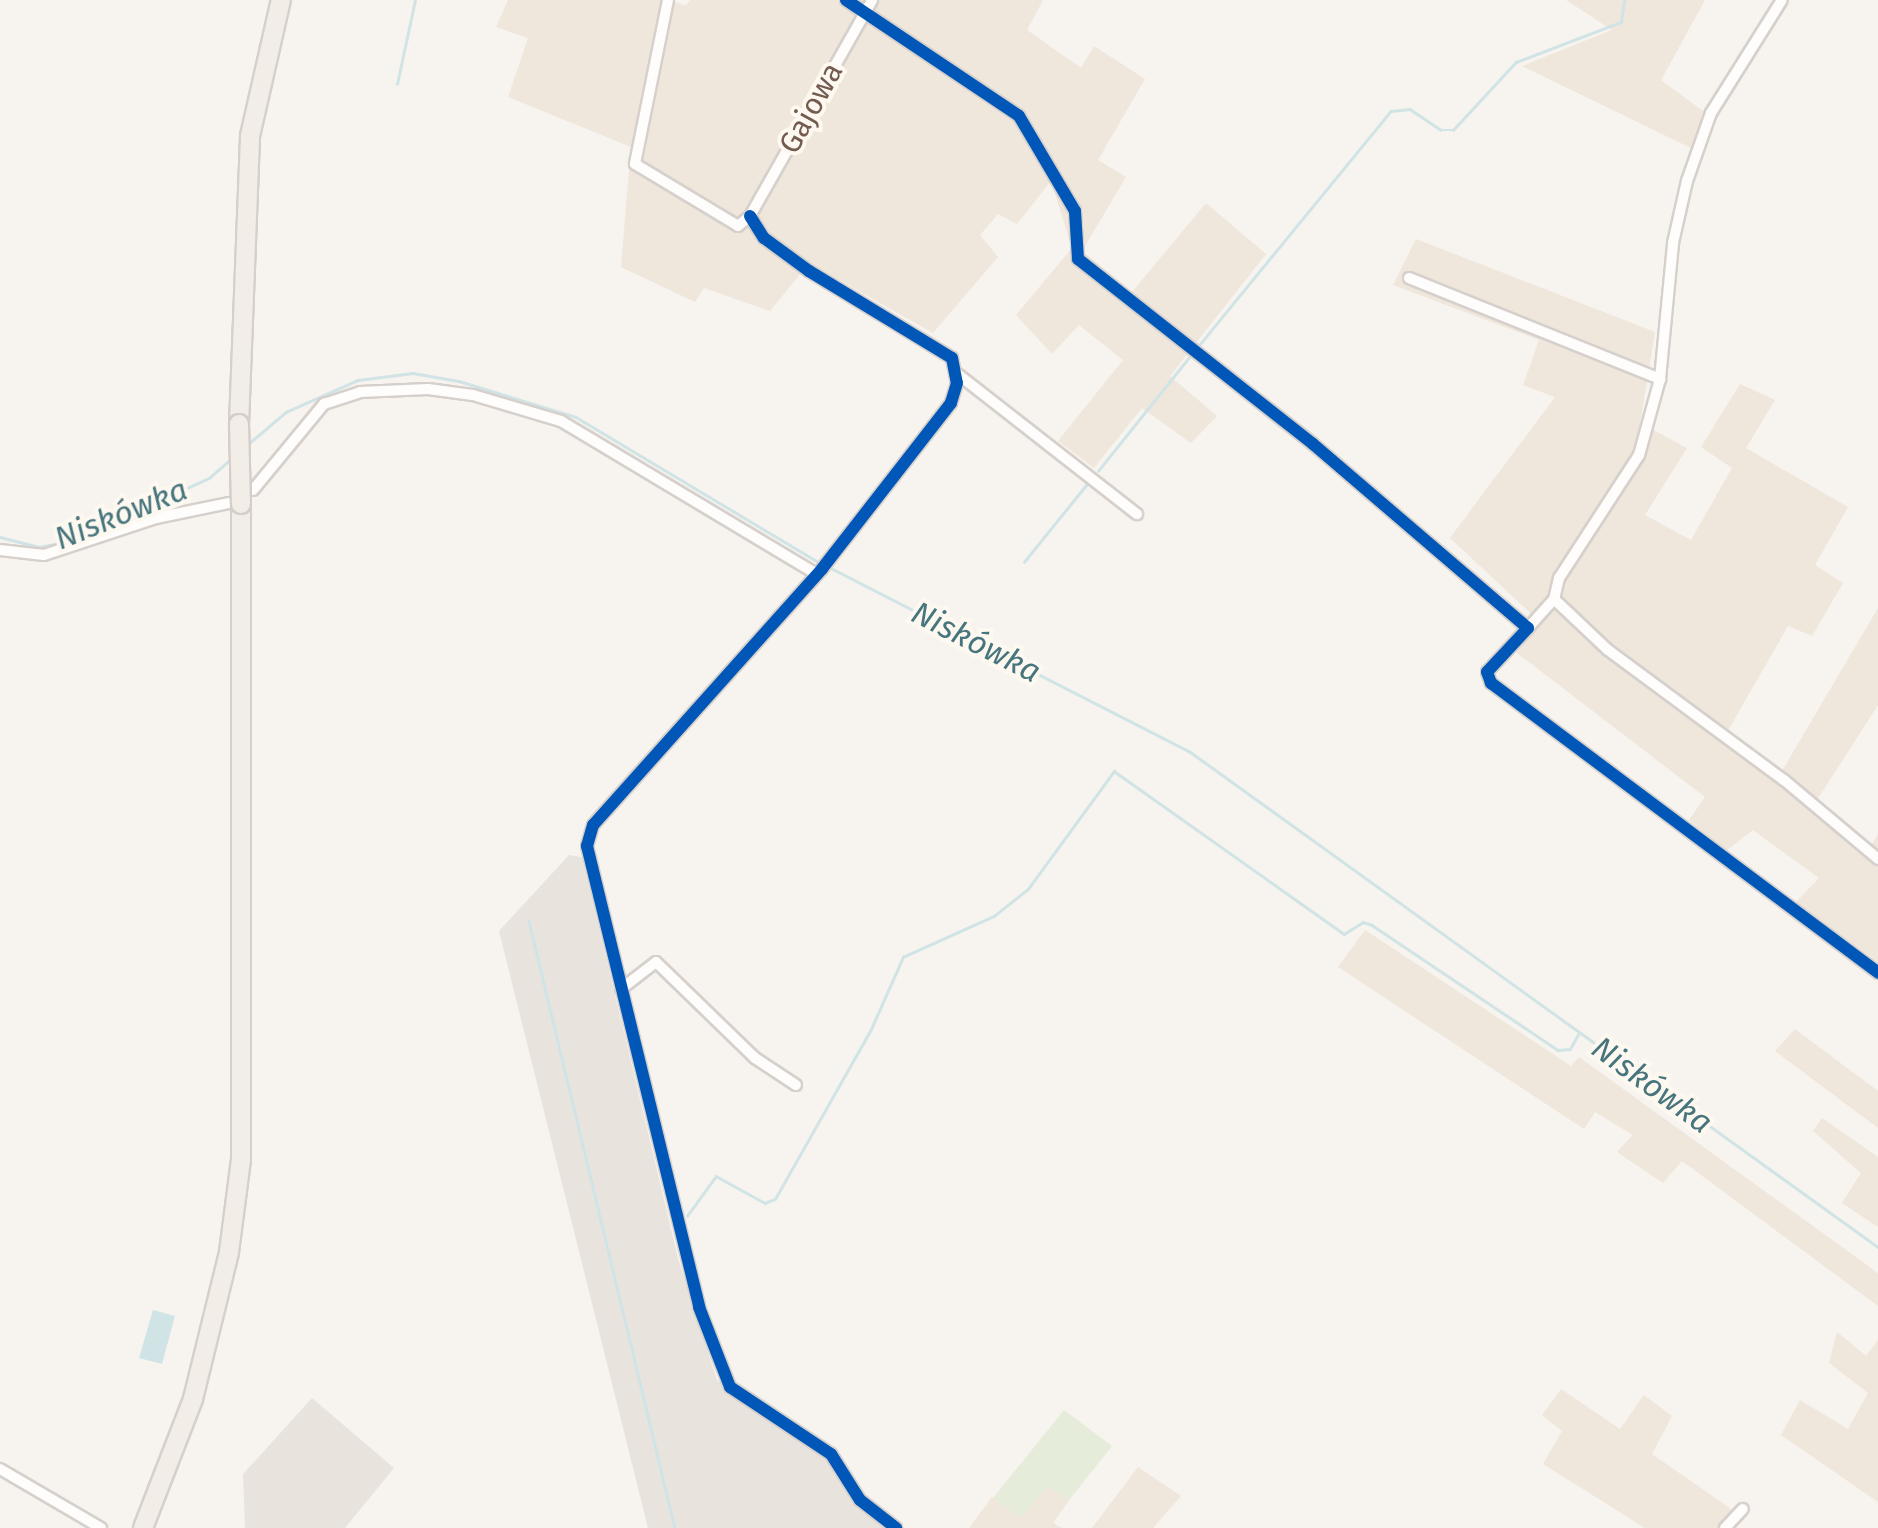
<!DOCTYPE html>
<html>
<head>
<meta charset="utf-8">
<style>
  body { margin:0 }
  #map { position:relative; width:1878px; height:1528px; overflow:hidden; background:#f7f3ee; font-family:"Fira Sans",sans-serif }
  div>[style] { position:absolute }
  .residential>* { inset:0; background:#efe6dc }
  .industrial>* { inset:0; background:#e9e3de }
  .green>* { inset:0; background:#e5ecda }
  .water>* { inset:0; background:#d0e4e6 }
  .stream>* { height:2.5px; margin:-1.25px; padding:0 1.25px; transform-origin:1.25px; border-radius:1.25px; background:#d0e4e6 }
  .roads { filter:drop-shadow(2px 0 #d6d0cc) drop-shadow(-2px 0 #d6d0cc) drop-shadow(0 2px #d6d0cc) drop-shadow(0 -2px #d6d0cc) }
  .street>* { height:10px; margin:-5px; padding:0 5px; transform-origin:5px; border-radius:5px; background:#fefdfc }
  .primary>* { height:18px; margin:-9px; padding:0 9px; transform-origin:9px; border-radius:9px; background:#f2eee7 }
  .bridges { filter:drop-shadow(2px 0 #d5cdc8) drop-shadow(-2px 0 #d5cdc8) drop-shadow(0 2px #d5cdc8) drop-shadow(0 -2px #d5cdc8) }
  .primary-bridge>* { height:18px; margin:-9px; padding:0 9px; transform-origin:9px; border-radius:9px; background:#f2eee7 }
  .cycleway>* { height:12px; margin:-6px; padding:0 6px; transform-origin:6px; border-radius:6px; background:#0057b8 }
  span { translate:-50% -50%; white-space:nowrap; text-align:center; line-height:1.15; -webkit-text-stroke:8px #fdf8f0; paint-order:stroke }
  .street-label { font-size:30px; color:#735b4f }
  .water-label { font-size:32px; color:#47757d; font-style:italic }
</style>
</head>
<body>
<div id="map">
  <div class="residential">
    <i style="clip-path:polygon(508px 0,670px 0,686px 6px,690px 0,1043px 0,1027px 30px,1081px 68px,1094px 46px,1145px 79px,1098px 160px,1126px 177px,1082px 251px,1132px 292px,1206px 203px,1266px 254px,1170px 376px,1217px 416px,1191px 443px,1142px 408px,1094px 468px,1058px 441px,1123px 360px,1079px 325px,1052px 354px,1016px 315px,1072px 248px,1051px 181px,1017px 224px,998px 214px,980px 235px,998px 257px,933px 333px,809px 263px,770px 311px,704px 288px,695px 302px,621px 267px,631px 147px,508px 97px,528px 38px,496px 27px)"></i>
    <i style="clip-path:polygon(1566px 0,1705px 0,1661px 80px,1707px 114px,1691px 148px,1522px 66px,1612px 30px)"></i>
    <i style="clip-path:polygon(1416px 239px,1655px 332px,1640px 423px,1687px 448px,1645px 515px,1691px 540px,1732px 468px,1701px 447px,1740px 384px,1775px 400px,1746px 448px,1848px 507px,1815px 565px,1843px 583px,1812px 636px,1788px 626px,1726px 734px,1782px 771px,1878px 608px,1878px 705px,1815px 803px,1870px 847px,1878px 834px,1878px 962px,1796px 902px,1819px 878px,1753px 830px,1726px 851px,1689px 820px,1705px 797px,1517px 653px,1539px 621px,1450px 538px,1555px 397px,1523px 385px,1539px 340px,1393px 285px)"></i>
    <i style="clip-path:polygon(1365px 930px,1571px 1066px,1579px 1057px,1878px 1273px,1878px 1306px,1682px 1161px,1663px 1183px,1617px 1152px,1633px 1135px,1595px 1112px,1584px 1129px,1338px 967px)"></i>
    <i style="clip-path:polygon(1795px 1029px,1878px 1091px,1878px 1128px,1775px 1051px)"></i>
    <i style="clip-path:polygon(1822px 1118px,1878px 1157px,1878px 1227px,1842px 1203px,1861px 1173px,1813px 1131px)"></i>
    <i style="clip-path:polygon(1837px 1332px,1866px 1356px,1878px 1340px,1878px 1502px,1781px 1435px,1800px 1400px,1848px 1429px,1868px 1393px,1829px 1363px)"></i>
    <i style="clip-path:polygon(1561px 1389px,1620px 1429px,1644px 1395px,1672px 1416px,1652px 1454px,1734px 1511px,1718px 1528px,1645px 1528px,1543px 1464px,1562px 1431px,1542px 1415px)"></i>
    <i style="clip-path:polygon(1138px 1467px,1181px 1496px,1153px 1528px,1092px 1528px)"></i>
    <i style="clip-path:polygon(1047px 1487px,1070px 1499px,1053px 1523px,1062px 1528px,969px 1528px,992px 1497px,1020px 1517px)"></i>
  </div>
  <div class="industrial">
    <i style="clip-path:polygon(569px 855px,582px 857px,678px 1258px,717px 1380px,823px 1454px,890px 1528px,648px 1528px,499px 931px)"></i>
    <i style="clip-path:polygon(312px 1398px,394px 1468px,345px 1528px,245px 1528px,243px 1474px)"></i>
  </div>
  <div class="green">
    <i style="clip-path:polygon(1064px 1410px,1112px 1446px,1070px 1499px,1047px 1487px,1021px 1518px,993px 1498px)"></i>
  </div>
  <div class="water">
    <i style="clip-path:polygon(153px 1310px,175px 1316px,162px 1364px,139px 1358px)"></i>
  </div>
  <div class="stream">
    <i style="left:397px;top:84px;width:86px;rotate:-77.9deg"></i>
    <i style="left:1200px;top:344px;width:301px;rotate:-50.7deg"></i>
    <i style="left:1391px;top:111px;width:19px;rotate:-6deg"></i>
    <i style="left:1410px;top:109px;width:37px;rotate:34deg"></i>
    <i style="left:1441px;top:130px;width:12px"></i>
    <i style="left:1453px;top:130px;width:93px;rotate:-47.2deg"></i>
    <i style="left:1516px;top:62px;width:112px;rotate:-20.9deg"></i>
    <i style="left:1621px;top:22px;width:22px;rotate:-82deg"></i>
    <i style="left:248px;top:444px;width:50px;rotate:-40.1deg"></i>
    <i style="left:286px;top:412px;width:79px;rotate:-24deg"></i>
    <i style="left:358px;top:380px;width:55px;rotate:-7.3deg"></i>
    <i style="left:413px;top:373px;width:47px;rotate:9.9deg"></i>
    <i style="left:459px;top:381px;width:122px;rotate:17.1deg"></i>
    <i style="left:576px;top:417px;width:284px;rotate:30.9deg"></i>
    <i style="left:1098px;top:471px;width:147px;rotate:-51.3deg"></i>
    <i style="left:0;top:537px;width:40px;rotate:14.4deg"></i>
    <i style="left:39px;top:547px;width:33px;rotate:-11deg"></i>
    <i style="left:71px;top:541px;width:152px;rotate:-24.5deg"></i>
    <i style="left:209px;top:478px;width:29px;rotate:-41deg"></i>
    <i style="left:1024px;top:562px;width:100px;rotate:-51.1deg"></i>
    <i style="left:827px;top:566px;width:407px;rotate:27.1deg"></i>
    <i style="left:1189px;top:751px;width:849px;rotate:35.75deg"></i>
    <i style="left:529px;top:921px;width:624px;rotate:76.48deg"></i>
    <i style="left:687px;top:1216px;width:49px;rotate:-54.1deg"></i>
    <i style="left:716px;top:1176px;width:56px;rotate:28.9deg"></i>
    <i style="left:765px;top:1203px;width:11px;rotate:-22deg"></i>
    <i style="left:775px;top:1199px;width:195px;rotate:-60.5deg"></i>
    <i style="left:871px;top:1029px;width:79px;rotate:-66deg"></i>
    <i style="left:903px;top:957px;width:100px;rotate:-24.3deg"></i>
    <i style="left:994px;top:916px;width:43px;rotate:-38.5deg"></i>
    <i style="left:1028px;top:889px;width:146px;rotate:-53.9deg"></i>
    <i style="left:1114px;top:771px;width:282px;rotate:35.3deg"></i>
    <i style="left:1344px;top:934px;width:22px;rotate:-32deg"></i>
    <i style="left:1363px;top:922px;width:9px;rotate:18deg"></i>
    <i style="left:1372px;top:925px;width:224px;rotate:33.9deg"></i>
    <i style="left:1558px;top:1050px;width:12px;rotate:-5deg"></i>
    <i style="left:1570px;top:1049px;width:18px;rotate:-61deg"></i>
  </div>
  <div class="roads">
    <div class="street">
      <i style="left:668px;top:0;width:167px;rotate:101.4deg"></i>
      <i style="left:635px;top:164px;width:120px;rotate:31deg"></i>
      <i style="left:738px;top:226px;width:16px;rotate:-40deg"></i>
      <i style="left:750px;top:216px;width:248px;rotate:-60.5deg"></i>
      <i style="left:846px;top:0;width:208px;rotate:33.8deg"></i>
      <i style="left:1019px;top:116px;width:110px;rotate:59.5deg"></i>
      <i style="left:1075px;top:211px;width:48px;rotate:86.4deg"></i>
      <i style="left:1078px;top:259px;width:299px;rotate:38.2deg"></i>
      <i style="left:1313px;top:444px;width:283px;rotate:40.6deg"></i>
      <i style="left:1528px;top:628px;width:60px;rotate:133deg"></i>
      <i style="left:1487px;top:672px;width:12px;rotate:70deg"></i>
      <i style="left:1491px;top:683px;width:484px;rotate:36.8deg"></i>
      <i style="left:750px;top:216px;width:26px;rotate:58deg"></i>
      <i style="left:764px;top:238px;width:56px;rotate:36.3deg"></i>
      <i style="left:809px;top:271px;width:167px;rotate:31.3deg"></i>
      <i style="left:952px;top:358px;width:25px;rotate:79deg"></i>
      <i style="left:957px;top:383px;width:21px;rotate:107deg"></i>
      <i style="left:951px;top:403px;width:210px;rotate:127.9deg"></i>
      <i style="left:822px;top:569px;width:343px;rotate:131.8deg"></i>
      <i style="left:593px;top:825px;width:22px;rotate:106deg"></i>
      <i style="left:587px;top:846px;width:474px;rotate:76.3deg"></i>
      <i style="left:699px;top:1307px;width:86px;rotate:68.8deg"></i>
      <i style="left:730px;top:1387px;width:121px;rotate:33.6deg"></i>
      <i style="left:831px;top:1454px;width:54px;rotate:57.8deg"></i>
      <i style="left:860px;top:1500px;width:46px;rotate:37.9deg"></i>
      <i style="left:1409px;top:278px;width:271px;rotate:21.9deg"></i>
      <i style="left:1660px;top:379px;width:137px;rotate:-84.5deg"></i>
      <i style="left:1673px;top:243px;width:64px;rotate:-77.3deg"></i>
      <i style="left:1687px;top:181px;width:72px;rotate:-70.6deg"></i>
      <i style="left:1711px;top:113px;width:133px;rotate:-57.9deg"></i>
      <i style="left:955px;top:372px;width:231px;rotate:38deg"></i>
      <i style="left:1660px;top:379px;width:79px;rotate:105.4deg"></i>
      <i style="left:1639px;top:455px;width:147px;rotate:123deg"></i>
      <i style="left:1559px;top:578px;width:22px;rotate:103deg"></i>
      <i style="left:1554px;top:599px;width:74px;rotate:43.4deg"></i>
      <i style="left:1608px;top:650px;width:219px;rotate:36.5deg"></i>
      <i style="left:1784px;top:780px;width:123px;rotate:40deg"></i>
      <i style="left:253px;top:490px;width:112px;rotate:-50.5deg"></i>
      <i style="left:324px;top:404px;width:38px;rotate:-18deg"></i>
      <i style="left:360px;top:392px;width:68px;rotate:-2.5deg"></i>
      <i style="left:428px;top:389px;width:45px;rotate:7.6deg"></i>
      <i style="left:473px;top:395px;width:92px;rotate:16.5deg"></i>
      <i style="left:561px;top:421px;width:298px;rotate:30.9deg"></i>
      <i style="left:0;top:550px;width:44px;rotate:6.5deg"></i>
      <i style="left:44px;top:555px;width:118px;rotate:-18.3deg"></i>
      <i style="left:156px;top:518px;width:75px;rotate:-11.6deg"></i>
      <i style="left:1528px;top:628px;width:39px;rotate:-48deg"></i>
      <i style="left:621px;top:989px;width:44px;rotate:-37.6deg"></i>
      <i style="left:656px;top:962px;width:138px;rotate:44.1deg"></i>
      <i style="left:755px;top:1058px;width:49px;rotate:33.4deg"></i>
      <i style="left:0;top:1469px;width:117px;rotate:30.3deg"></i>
      <i style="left:1725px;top:1528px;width:26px;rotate:-47deg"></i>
    </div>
    <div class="primary">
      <i style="left:239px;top:424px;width:288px;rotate:-87.8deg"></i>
      <i style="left:250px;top:136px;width:139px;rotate:-77.2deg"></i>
      <i style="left:143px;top:1528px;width:138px;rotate:-68.8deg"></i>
      <i style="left:193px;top:1399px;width:151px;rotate:-76.2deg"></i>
      <i style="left:229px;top:1252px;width:94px;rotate:-82.6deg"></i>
      <i style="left:241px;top:1159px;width:655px;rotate:-90deg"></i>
    </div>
  </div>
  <div class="bridges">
    <div class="primary-bridge">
      <i style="left:239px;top:424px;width:80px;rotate:88.6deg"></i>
    </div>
  </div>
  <div class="cycleway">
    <i style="left:846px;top:0;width:208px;rotate:33.8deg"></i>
    <i style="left:1019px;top:116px;width:110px;rotate:59.5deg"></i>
    <i style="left:1075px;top:211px;width:48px;rotate:86.4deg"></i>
    <i style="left:1078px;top:259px;width:299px;rotate:38.2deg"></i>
    <i style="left:1313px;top:444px;width:283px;rotate:40.6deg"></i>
    <i style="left:1528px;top:628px;width:60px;rotate:133deg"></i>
    <i style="left:1487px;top:672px;width:12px;rotate:70deg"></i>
    <i style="left:1491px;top:683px;width:484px;rotate:36.8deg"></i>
    <i style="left:750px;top:216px;width:26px;rotate:58deg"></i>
    <i style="left:764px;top:238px;width:56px;rotate:36.3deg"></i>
    <i style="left:809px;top:271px;width:167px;rotate:31.3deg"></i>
    <i style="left:952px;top:358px;width:25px;rotate:79deg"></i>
    <i style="left:957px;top:383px;width:21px;rotate:107deg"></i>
    <i style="left:951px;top:403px;width:210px;rotate:127.9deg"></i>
    <i style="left:822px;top:569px;width:343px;rotate:131.8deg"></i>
    <i style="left:593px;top:825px;width:22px;rotate:106deg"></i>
    <i style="left:587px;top:846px;width:474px;rotate:76.3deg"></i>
    <i style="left:699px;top:1307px;width:86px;rotate:68.8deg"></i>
    <i style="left:730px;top:1387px;width:121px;rotate:33.6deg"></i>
    <i style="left:831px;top:1454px;width:54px;rotate:57.8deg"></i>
    <i style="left:860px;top:1500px;width:46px;rotate:37.9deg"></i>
  </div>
  <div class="street-label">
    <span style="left:811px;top:108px;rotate:-61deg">Gajowa</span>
  </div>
  <div class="water-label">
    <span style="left:121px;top:514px;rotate:-22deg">Niskówka</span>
    <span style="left:976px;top:642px;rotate:27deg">Niskówka</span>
    <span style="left:1652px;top:1085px;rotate:36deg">Niskówka</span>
  </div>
</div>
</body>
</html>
